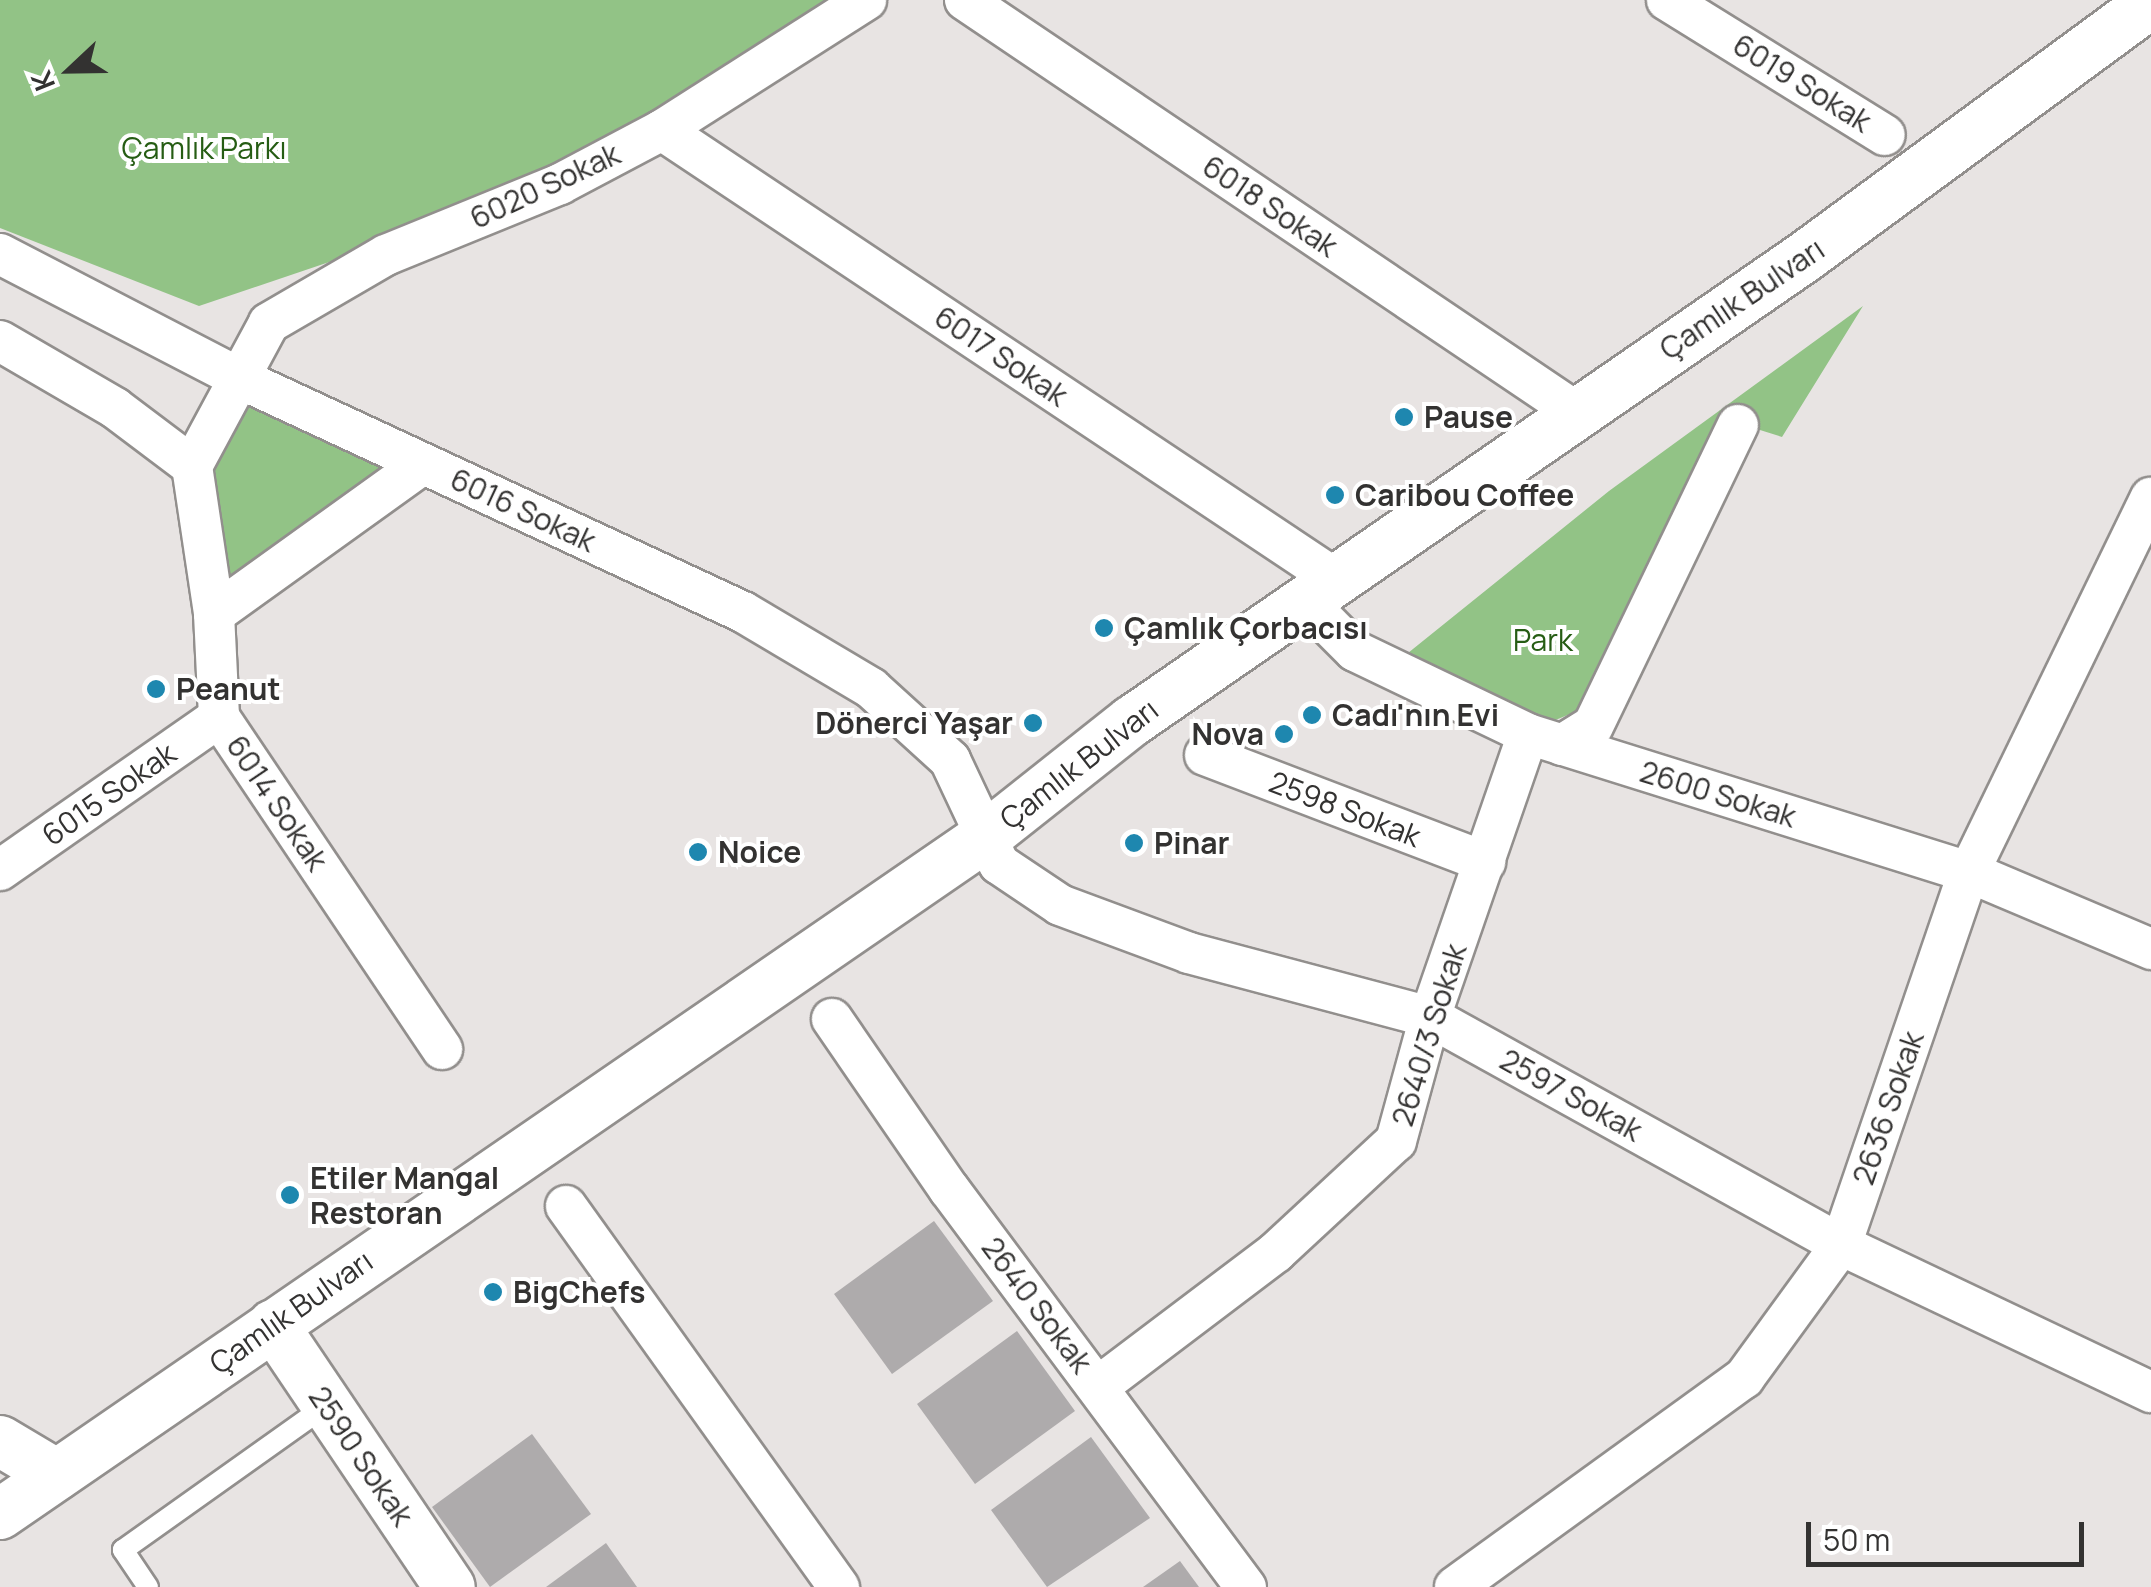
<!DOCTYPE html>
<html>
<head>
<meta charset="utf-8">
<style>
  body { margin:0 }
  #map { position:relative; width:2151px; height:1587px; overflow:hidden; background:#e8e4e3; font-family:Manrope,sans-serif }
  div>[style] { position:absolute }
  .green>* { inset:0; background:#92c386 }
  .building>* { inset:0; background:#aeabac }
  .roads { filter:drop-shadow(2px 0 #928f8d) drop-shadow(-2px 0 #928f8d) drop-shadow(0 2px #928f8d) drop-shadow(0 -2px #928f8d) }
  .service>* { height:20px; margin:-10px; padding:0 10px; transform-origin:10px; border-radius:10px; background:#fff }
  .minor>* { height:40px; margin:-20px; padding:0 20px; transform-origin:20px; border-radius:20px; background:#fff }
  .tertiary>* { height:50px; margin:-25px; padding:0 25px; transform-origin:25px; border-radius:25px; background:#fff }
  .dots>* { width:28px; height:28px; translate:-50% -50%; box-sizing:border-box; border:5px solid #fff; border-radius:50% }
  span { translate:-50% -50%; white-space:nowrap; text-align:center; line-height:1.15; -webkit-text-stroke:8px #fff; paint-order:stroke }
  .street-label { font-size:30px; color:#333231 }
  .park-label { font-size:30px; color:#265d14 }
  .poi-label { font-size:30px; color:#333231; font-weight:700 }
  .left { translate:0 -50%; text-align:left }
  .right { translate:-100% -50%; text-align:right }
  .north { position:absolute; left:20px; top:20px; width:100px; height:100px; -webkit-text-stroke:8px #fff; paint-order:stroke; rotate:248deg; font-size:28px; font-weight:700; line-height:40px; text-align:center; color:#333231 }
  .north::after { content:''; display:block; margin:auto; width:35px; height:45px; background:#333231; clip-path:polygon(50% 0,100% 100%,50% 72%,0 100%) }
  .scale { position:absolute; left:1806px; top:1522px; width:278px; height:45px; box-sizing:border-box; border:5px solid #333231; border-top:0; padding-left:12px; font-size:30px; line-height:35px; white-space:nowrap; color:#333231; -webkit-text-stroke:8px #fff; paint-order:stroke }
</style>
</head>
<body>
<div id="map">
  <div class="green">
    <i style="clip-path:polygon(0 0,864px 0,560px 184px,199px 306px,0 228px)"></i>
    <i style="clip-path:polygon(1863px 306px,1782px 437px,1728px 420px,1594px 704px,1546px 724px,1408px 653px,1609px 491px)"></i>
    <i style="clip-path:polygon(241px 379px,423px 464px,214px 614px,192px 466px)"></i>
  </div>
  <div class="building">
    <i style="clip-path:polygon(934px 1221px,993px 1301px,892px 1374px,834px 1294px)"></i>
    <i style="clip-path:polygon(1017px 1331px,1075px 1411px,975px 1484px,917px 1404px)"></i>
    <i style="clip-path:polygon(532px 1434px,591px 1514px,490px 1587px,432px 1507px)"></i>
    <i style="clip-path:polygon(1091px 1437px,1150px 1518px,1047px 1587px,991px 1510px)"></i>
    <i style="clip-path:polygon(606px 1543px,637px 1587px,546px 1587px)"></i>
    <i style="clip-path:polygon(1180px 1561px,1199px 1587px,1143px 1587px)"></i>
  </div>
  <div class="roads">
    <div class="service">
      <i style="left:148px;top:1587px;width:45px;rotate:-124deg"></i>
      <i style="left:123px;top:1550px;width:249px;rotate:-35.4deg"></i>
    </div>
    <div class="minor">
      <i style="left:965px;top:0;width:737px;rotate:33.99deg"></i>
      <i style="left:1667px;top:0;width:256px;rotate:31.8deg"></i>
      <i style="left:662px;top:130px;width:815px;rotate:33.69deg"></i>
      <i style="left:0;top:254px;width:271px;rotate:27.4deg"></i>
      <i style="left:241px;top:379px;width:553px;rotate:24.9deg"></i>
      <i style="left:743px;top:612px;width:149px;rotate:30.7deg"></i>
      <i style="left:871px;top:688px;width:107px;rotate:42.3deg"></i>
      <i style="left:950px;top:760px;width:115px;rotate:64.8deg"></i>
      <i style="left:999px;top:864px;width:73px;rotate:33.9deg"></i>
      <i style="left:1060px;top:905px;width:138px;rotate:20.4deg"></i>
      <i style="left:1189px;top:953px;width:249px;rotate:14.9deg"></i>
      <i style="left:1430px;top:1017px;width:470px;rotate:29deg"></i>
      <i style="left:1841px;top:1245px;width:343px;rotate:25.4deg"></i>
      <i style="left:0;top:341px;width:133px;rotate:30.2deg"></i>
      <i style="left:115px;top:408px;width:96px;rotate:37deg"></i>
      <i style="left:192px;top:466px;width:162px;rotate:-61.7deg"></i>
      <i style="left:269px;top:323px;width:135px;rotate:-30.2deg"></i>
      <i style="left:386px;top:255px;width:188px;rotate:-22.2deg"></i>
      <i style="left:560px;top:184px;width:115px;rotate:-27.9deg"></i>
      <i style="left:662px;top:130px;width:242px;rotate:-32.5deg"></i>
      <i style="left:192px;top:466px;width:150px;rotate:81.5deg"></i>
      <i style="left:214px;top:614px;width:103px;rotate:87.2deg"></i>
      <i style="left:219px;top:717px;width:400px;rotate:56.1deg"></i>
      <i style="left:1306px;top:602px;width:69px;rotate:45deg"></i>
      <i style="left:1355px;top:651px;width:192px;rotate:25.6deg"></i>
      <i style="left:1528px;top:734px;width:462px;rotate:17.4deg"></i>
      <i style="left:1969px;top:872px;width:198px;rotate:22.9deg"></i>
      <i style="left:214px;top:614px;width:257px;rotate:-35.7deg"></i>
      <i style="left:1562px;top:745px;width:36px;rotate:-32deg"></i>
      <i style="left:1593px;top:726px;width:334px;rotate:-64.3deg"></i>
      <i style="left:1205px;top:755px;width:300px;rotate:20.9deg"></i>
      <i style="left:0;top:870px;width:267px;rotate:-34.9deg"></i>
      <i style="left:832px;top:1019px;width:206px;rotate:55.5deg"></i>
      <i style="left:949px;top:1189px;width:497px;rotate:53.3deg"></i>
      <i style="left:566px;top:1206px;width:469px;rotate:54.4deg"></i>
      <i style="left:1099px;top:1386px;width:222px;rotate:-37.1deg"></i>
      <i style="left:1276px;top:1252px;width:163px;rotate:-42.8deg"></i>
      <i style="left:1396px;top:1141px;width:129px;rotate:-74.7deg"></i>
      <i style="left:1430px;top:1017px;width:299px;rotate:-70.9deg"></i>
      <i style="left:1455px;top:1587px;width:357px;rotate:-35.9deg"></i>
      <i style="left:1744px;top:1378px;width:165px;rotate:-53.9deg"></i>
      <i style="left:1841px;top:1245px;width:394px;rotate:-71.1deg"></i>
      <i style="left:1969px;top:872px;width:416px;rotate:-64.1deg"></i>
    </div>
    <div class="tertiary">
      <i style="left:273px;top:1325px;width:316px;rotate:56deg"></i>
      <i style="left:0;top:1441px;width:66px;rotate:30.8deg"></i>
      <i style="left:0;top:1514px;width:1199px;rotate:-34.5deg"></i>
      <i style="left:988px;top:835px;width:184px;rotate:-38.4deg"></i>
      <i style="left:1132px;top:721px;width:819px;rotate:-34.6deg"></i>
      <i style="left:1806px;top:256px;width:428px;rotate:-36.3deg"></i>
    </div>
  </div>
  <div class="dots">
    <i style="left:1404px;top:417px;background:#1e87af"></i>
    <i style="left:1335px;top:495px;background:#1e87af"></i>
    <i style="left:1104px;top:628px;background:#1e87af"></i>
    <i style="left:156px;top:689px;background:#1e87af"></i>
    <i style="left:1312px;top:715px;background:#1e87af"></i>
    <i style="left:1033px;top:723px;background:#1e87af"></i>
    <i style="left:1284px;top:734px;background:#1e87af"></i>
    <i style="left:1134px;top:843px;background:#1e87af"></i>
    <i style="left:698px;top:852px;background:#1e87af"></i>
    <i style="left:290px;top:1195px;background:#1e87af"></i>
    <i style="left:493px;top:1292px;background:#1e87af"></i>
  </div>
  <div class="street-label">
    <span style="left:1802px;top:83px;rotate:32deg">6019 Sokak</span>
    <span style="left:545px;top:186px;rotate:-25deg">6020 Sokak</span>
    <span style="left:1270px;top:206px;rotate:34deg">6018 Sokak</span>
    <span style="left:1742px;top:299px;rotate:-34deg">Çamlık Bulvarı</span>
    <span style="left:1001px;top:356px;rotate:34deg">6017 Sokak</span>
    <span style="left:523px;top:510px;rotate:25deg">6016 Sokak</span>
    <span style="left:1079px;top:764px;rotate:-38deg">Çamlık Bulvarı</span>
    <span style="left:109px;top:794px;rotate:-35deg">6015 Sokak</span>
    <span style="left:1718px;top:794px;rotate:17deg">2600 Sokak</span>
    <span style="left:277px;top:803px;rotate:56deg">6014 Sokak</span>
    <span style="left:1345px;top:809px;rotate:21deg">2598 Sokak</span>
    <span style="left:1429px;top:1035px;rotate:-73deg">2640/3 Sokak</span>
    <span style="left:1571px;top:1095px;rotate:29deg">2597 Sokak</span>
    <span style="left:1888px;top:1108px;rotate:-71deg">2636 Sokak</span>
    <span style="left:1037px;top:1305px;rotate:53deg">2640 Sokak</span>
    <span style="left:291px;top:1312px;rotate:-35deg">Çamlık Bulvarı</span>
    <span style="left:361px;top:1456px;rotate:56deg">2590 Sokak</span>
  </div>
  <div class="park-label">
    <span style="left:204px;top:148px">Çamlık Parkı</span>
    <span style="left:1543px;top:640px">Park</span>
  </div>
  <div class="poi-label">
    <span class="left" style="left:1424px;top:417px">Pause</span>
    <span class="left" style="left:1355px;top:495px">Caribou Coffee</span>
    <span class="left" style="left:1124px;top:628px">Çamlık Çorbacısı</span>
    <span class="left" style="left:176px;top:689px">Peanut</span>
    <span class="left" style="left:1332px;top:715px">Cadı'nın Evi</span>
    <span class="right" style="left:1013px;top:723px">Dönerci Yaşar</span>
    <span class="right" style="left:1264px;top:734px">Nova</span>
    <span class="left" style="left:1154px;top:843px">Pinar</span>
    <span class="left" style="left:718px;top:852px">Noice</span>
    <span class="left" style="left:310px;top:1195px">Etiler Mangal<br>Restoran</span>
    <span class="left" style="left:513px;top:1292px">BigChefs</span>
  </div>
  <div class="north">K</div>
  <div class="scale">50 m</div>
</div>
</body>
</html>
